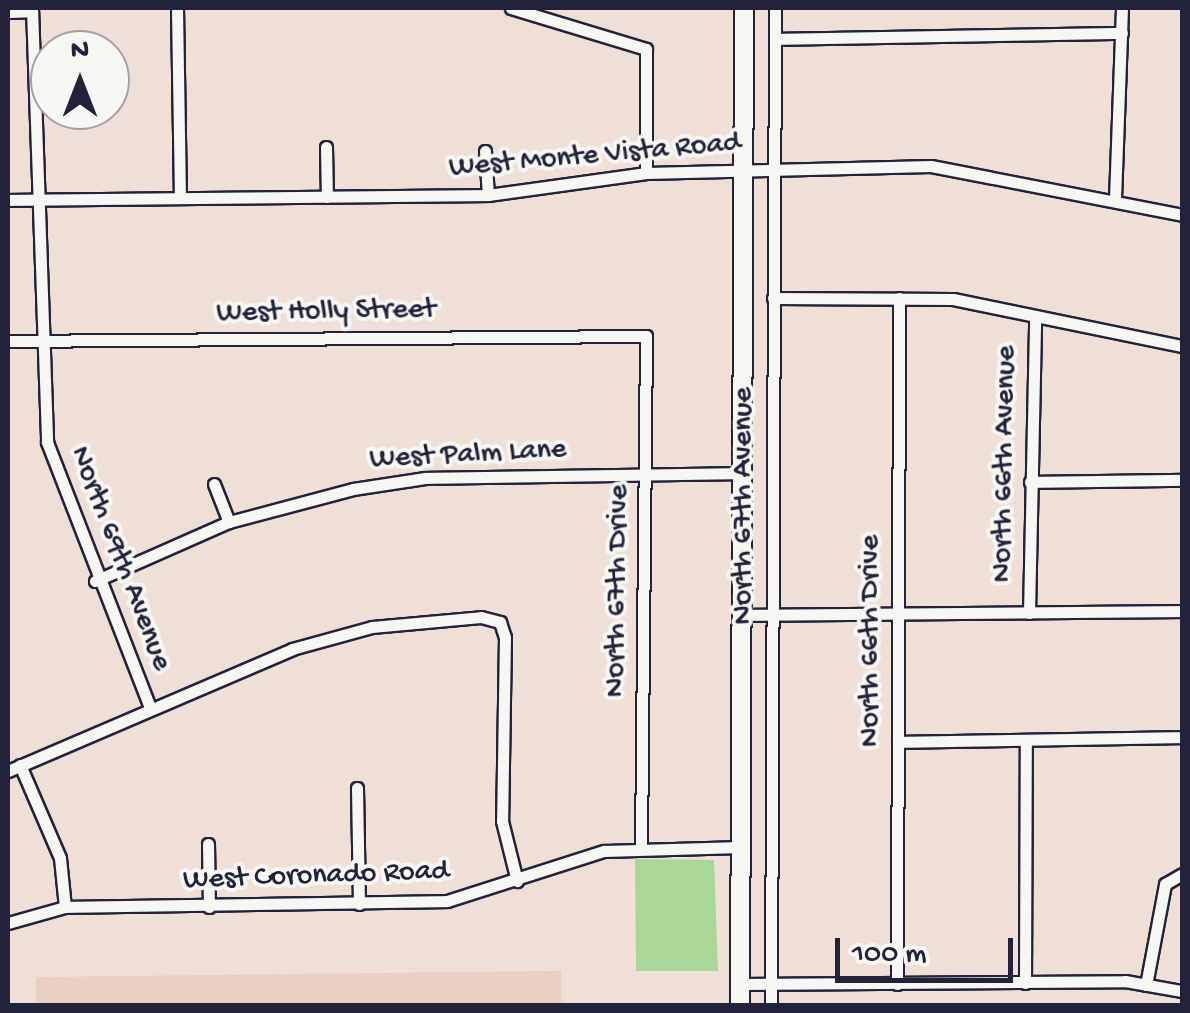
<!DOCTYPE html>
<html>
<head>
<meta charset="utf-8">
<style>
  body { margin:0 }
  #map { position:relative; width:1190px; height:1013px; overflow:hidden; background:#efdfd6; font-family:"Gochi Hand",sans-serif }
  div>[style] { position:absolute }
  .built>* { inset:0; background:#eacfc2 }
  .green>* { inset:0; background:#a9d797 }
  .roads { filter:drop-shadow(2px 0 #22223b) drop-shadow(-2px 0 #22223b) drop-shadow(0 2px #22223b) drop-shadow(0 -2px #22223b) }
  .minor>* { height:11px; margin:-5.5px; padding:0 5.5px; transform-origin:5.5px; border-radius:5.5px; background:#f6f6f2 }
  .secondary>* { height:18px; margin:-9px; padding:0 9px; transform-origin:9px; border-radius:9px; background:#f6f6f2 }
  span { translate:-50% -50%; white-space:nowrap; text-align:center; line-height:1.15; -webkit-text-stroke:8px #f6f6f2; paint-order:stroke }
  .street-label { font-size:30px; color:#22223b }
  .frame { position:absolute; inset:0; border:10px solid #22223b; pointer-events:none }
  .north { position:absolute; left:30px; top:30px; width:100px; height:100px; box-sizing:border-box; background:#f6f6f2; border:2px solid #a1a1a9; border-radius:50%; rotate:0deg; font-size:28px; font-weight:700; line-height:40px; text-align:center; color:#22223b }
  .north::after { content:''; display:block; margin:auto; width:35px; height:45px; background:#22223b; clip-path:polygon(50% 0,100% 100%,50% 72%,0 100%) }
  .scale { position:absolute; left:835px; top:938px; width:178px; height:45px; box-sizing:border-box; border:5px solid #22223b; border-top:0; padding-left:12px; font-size:30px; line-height:35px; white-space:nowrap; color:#22223b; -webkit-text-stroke:8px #f6f6f2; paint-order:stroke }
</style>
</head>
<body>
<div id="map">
  <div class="built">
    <i style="clip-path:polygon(561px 971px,561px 1005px,36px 1005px,36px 977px)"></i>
  </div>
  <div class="green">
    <i style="clip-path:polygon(635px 859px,714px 860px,718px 971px,636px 971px)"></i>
  </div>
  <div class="roads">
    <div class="minor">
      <i style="left:32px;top:8px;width:434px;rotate:88deg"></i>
      <i style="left:47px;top:442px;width:285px;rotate:68.8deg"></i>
      <i style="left:177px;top:8px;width:190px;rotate:89.1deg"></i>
      <i style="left:511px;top:8px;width:141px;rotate:16.9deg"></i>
      <i style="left:646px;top:49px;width:124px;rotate:90deg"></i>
      <i style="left:8px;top:12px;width:24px;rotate:-2deg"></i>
      <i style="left:775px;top:39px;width:347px;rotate:-1deg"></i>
      <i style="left:326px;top:147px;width:50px;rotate:88.9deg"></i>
      <i style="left:485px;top:151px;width:44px;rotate:86.1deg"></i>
      <i style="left:1115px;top:199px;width:191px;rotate:-87.9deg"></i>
      <i style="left:8px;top:200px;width:480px;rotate:-0.6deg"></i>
      <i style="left:488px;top:195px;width:160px;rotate:-7.9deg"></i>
      <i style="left:646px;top:173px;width:285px;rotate:-1.4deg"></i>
      <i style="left:931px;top:166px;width:256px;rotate:11deg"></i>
      <i style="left:773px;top:298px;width:180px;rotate:0.3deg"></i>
      <i style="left:953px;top:299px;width:234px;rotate:11.6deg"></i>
      <i style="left:8px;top:341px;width:638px;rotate:-0.45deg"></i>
      <i style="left:646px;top:336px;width:511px;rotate:90.56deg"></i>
      <i style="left:1030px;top:482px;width:152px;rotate:-0.8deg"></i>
      <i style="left:214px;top:484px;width:41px;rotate:68.5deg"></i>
      <i style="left:95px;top:581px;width:146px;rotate:-23.8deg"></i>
      <i style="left:229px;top:522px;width:128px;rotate:-14.9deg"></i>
      <i style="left:353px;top:489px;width:73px;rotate:-8.7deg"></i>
      <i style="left:425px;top:478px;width:317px;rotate:-0.9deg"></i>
      <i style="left:1029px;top:613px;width:297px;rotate:-88.8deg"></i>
      <i style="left:741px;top:615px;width:441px;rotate:-0.5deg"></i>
      <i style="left:898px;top:742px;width:284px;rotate:-1deg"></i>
      <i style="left:20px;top:765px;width:101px;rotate:66.7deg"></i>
      <i style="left:60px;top:858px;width:49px;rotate:84.2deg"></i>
      <i style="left:8px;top:771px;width:309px;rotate:-23.2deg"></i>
      <i style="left:292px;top:649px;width:83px;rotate:-15.4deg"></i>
      <i style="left:372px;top:627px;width:109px;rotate:-5.2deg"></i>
      <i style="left:481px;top:617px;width:20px;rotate:15deg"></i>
      <i style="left:500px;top:622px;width:16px;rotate:72deg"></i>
      <i style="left:505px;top:637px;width:184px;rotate:90.9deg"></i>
      <i style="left:502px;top:821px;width:62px;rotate:76deg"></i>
      <i style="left:357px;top:788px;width:116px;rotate:89deg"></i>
      <i style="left:208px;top:844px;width:63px;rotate:89.1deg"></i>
      <i style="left:8px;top:923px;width:59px;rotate:-15.7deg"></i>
      <i style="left:65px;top:907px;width:382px;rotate:-0.9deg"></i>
      <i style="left:447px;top:901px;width:165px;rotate:-17.7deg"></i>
      <i style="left:604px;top:851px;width:137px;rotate:-1.7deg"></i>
      <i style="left:1025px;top:983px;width:242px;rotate:-89.8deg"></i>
      <i style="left:740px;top:984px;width:385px;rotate:-0.4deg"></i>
      <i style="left:1125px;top:981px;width:58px;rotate:10deg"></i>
      <i style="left:897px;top:984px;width:686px;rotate:-89.83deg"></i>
      <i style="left:1146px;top:985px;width:103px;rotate:-79.3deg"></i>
      <i style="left:1165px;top:884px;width:20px;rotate:-30deg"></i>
      <i style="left:771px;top:1006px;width:998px;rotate:-89.77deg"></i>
    </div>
    <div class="secondary">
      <i style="left:740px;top:1006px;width:998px;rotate:-89.77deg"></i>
    </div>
  </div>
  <div class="street-label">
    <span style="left:595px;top:157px;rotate:-5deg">West Monte Vista Road</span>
    <span style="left:326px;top:313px;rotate:-1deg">West Holly Street</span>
    <span style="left:468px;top:456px;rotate:-3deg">West Palm Lane</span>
    <span style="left:1006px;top:464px;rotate:-89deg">North 66th Avenue</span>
    <span style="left:745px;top:506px;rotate:-90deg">North 67th Avenue</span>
    <span style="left:119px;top:559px;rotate:69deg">North 69th Avenue</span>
    <span style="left:619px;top:591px;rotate:-89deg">North 67th Drive</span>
    <span style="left:872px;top:641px;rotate:-90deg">North 66th Drive</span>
    <span style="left:316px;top:877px;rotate:-2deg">West Coronado Road</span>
  </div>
  <div class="frame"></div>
  <div class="north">N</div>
  <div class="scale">100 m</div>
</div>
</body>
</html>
